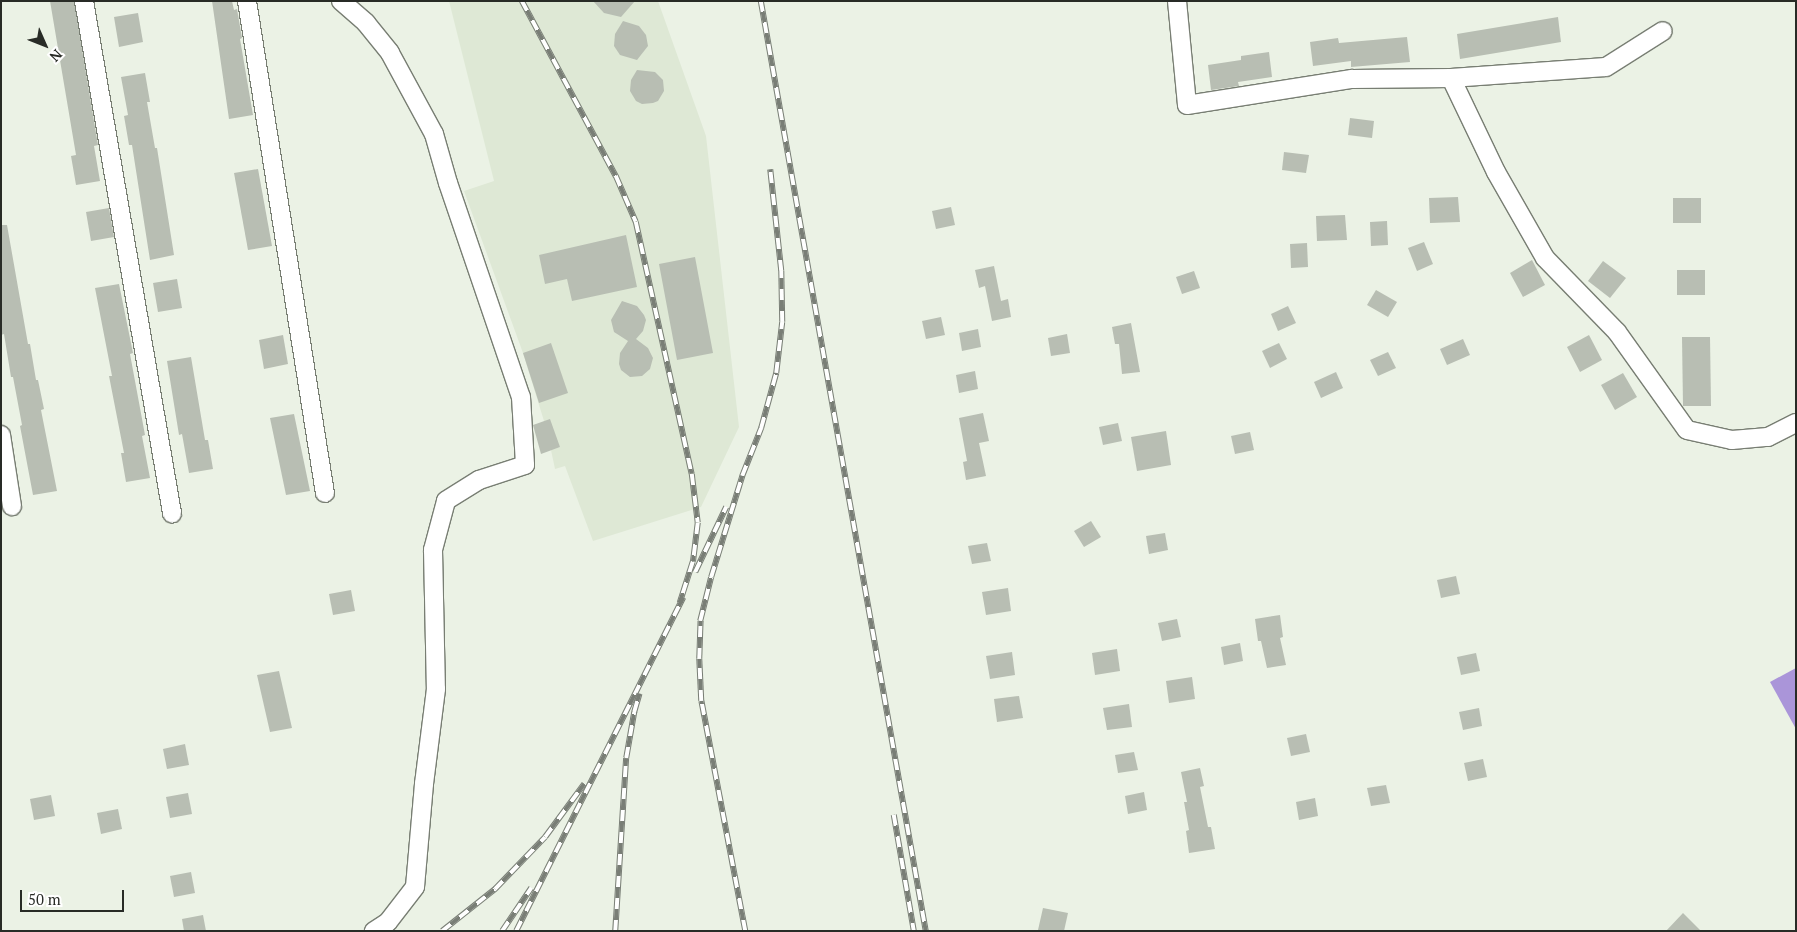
<!DOCTYPE html>
<html>
<head>
<meta charset="utf-8">
<style>
  body { margin:0 }
  #map { position:relative; width:1797px; height:932px; overflow:hidden; background:#ebf2e5; font-family:"PT Serif",serif }
  div>[style] { position:absolute }
  .built>* { inset:0; background:#dee8d5 }
  .water>* { inset:0; background:#aa95d9 }
  .building>* { inset:0; background:#b8beb3 }
  .roads { filter:drop-shadow(1px 0 #787e73) drop-shadow(-1px 0 #787e73) drop-shadow(0 1px #787e73) drop-shadow(0 -1px #787e73) }
  .minor>* { height:18px; margin:-9px; padding:0 9px; transform-origin:9px; border-radius:9px; background:#fff }
  .rail>* { height:5.5px; margin-top:-2.75px; transform-origin:0; background:repeating-linear-gradient(90deg,#fff 0 11px,#797e76 0 22px); box-sizing:border-box; border-block:1px solid #797e76 }
  span { translate:-50% -50%; white-space:nowrap; text-align:center; line-height:1.15; -webkit-text-stroke:5px #fff; paint-order:stroke }
  .frame { position:absolute; inset:0; border:2px solid #282b26; pointer-events:none }
  .north { position:absolute; left:20px; top:20px; width:50px; height:50px; -webkit-text-stroke:4px #fff; paint-order:stroke; rotate:134deg; font-size:14px; font-weight:700; line-height:20px; text-align:center; color:#282b26 }
  .north::after { content:''; display:block; margin:auto; width:18px; height:22px; background:#282b26; clip-path:polygon(50% 0,100% 100%,50% 72%,0 100%) }
  .scale { position:absolute; left:20px; top:890px; width:104px; height:22px; box-sizing:border-box; border:2px solid #282b26; border-top:0; padding-left:6px; font-size:15px; line-height:18px; white-space:nowrap; color:#282b26; -webkit-text-stroke:4px #fff; paint-order:stroke }
</style>
</head>
<body>
<div id="map">
  <div class="built">
    <i style="clip-path:polygon(449px 1px,658px 1px,706px 136px,739px 427px,701px 507px,593px 541px,565px 466px,555px 469px,551px 450px,560px 447px,544px 421px,523px 353px,464px 191px,494px 181px)"></i>
  </div>
  <div class="water">
    <i style="clip-path:polygon(1796px 668px,1796px 729px,1770px 682px)"></i>
  </div>
  <div class="building">
    <i style="clip-path:polygon(50px 1px,74px 1px,98px 145px,94px 146px,100px 181px,76px 185px,71px 156px,76px 155px)"></i>
    <i style="clip-path:polygon(212px 1px,232px 1px,234px 10px,237px 9px,242px 38px,240px 39px,253px 115px,229px 119px)"></i>
    <i style="clip-path:polygon(593px 1px,635px 1px,621px 17px,604px 13px)"></i>
    <i style="clip-path:polygon(138px 13px,143px 42px,119px 47px,114px 17px)"></i>
    <i style="clip-path:polygon(1558px 17px,1561px 42px,1460px 59px,1457px 34px)"></i>
    <i style="clip-path:polygon(623px 21px,639px 26px,646px 35px,648px 46px,637px 60px,620px 55px,614px 46px,615px 34px)"></i>
    <i style="clip-path:polygon(1407px 37px,1410px 62px,1351px 67px,1351px 61px,1313px 66px,1310px 42px,1338px 38px,1339px 43px)"></i>
    <i style="clip-path:polygon(1269px 52px,1272px 77px,1238px 82px,1239px 86px,1211px 90px,1208px 65px,1241px 60px,1241px 56px)"></i>
    <i style="clip-path:polygon(637px 70px,655px 72px,663px 80px,664px 91px,658px 101px,653px 103px,642px 104px,636px 101px,630px 91px,631px 80px)"></i>
    <i style="clip-path:polygon(145px 73px,150px 102px,147px 102px,155px 148px,157px 148px,174px 255px,150px 260px,132px 145px,129px 145px,124px 116px,128px 115px,121px 77px)"></i>
    <i style="clip-path:polygon(1350px 118px,1374px 121px,1372px 138px,1348px 135px)"></i>
    <i style="clip-path:polygon(1284px 152px,1309px 155px,1306px 173px,1282px 170px)"></i>
    <i style="clip-path:polygon(258px 169px,272px 246px,248px 250px,234px 173px)"></i>
    <i style="clip-path:polygon(1458px 197px,1460px 222px,1430px 223px,1429px 198px)"></i>
    <i style="clip-path:polygon(1673px 198px,1701px 198px,1701px 223px,1673px 223px)"></i>
    <i style="clip-path:polygon(951px 207px,955px 225px,936px 229px,932px 211px)"></i>
    <i style="clip-path:polygon(109px 208px,114px 237px,91px 241px,86px 212px)"></i>
    <i style="clip-path:polygon(1345px 215px,1347px 240px,1317px 241px,1316px 216px)"></i>
    <i style="clip-path:polygon(1387px 221px,1388px 245px,1371px 246px,1370px 222px)"></i>
    <i style="clip-path:polygon(1px 225px,7px 225px,28px 344px,30px 344px,36px 380px,38px 380px,44px 409px,41px 410px,57px 491px,33px 495px,20px 426px,22px 425px,13px 377px,11px 377px,4px 334px,1px 335px)"></i>
    <i style="clip-path:polygon(626px 235px,637px 287px,572px 301px,567px 279px,545px 284px,539px 255px)"></i>
    <i style="clip-path:polygon(1424px 242px,1433px 264px,1417px 271px,1408px 248px)"></i>
    <i style="clip-path:polygon(1307px 243px,1308px 267px,1291px 268px,1290px 244px)"></i>
    <i style="clip-path:polygon(695px 257px,713px 353px,677px 360px,659px 264px)"></i>
    <i style="clip-path:polygon(1532px 260px,1545px 285px,1523px 297px,1510px 273px)"></i>
    <i style="clip-path:polygon(1603px 261px,1626px 278px,1610px 298px,1588px 281px)"></i>
    <i style="clip-path:polygon(994px 266px,1001px 301px,1008px 299px,1011px 317px,992px 321px,985px 286px,979px 288px,975px 270px)"></i>
    <i style="clip-path:polygon(1677px 270px,1705px 270px,1705px 295px,1677px 295px)"></i>
    <i style="clip-path:polygon(1194px 271px,1200px 288px,1182px 294px,1176px 277px)"></i>
    <i style="clip-path:polygon(177px 279px,182px 308px,158px 312px,153px 283px)"></i>
    <i style="clip-path:polygon(119px 284px,133px 353px,130px 354px,145px 435px,142px 436px,150px 478px,126px 482px,121px 453px,124px 453px,109px 376px,112px 376px,95px 288px)"></i>
    <i style="clip-path:polygon(1376px 290px,1397px 302px,1388px 317px,1367px 305px)"></i>
    <i style="clip-path:polygon(622px 301px,637px 306px,644px 315px,646px 320px,643px 331px,636px 339px,648px 348px,653px 358px,650px 369px,642px 376px,630px 377px,621px 370px,619px 364px,620px 353px,628px 341px,614px 332px,611px 320px)"></i>
    <i style="clip-path:polygon(1288px 306px,1296px 323px,1278px 331px,1271px 314px)"></i>
    <i style="clip-path:polygon(941px 317px,945px 335px,926px 339px,922px 321px)"></i>
    <i style="clip-path:polygon(1131px 323px,1140px 372px,1122px 374px,1119px 344px,1115px 344px,1112px 327px)"></i>
    <i style="clip-path:polygon(978px 329px,981px 347px,962px 351px,959px 333px)"></i>
    <i style="clip-path:polygon(1067px 334px,1070px 353px,1051px 356px,1048px 338px)"></i>
    <i style="clip-path:polygon(283px 335px,288px 364px,264px 369px,259px 340px)"></i>
    <i style="clip-path:polygon(1589px 335px,1602px 360px,1580px 372px,1567px 347px)"></i>
    <i style="clip-path:polygon(1682px 337px,1710px 337px,1711px 406px,1683px 406px)"></i>
    <i style="clip-path:polygon(1463px 339px,1470px 355px,1447px 365px,1440px 349px)"></i>
    <i style="clip-path:polygon(551px 343px,568px 393px,539px 403px,523px 353px)"></i>
    <i style="clip-path:polygon(1279px 343px,1287px 359px,1270px 368px,1262px 351px)"></i>
    <i style="clip-path:polygon(1388px 352px,1396px 368px,1378px 376px,1370px 360px)"></i>
    <i style="clip-path:polygon(191px 357px,205px 440px,208px 440px,213px 469px,189px 473px,182px 434px,179px 435px,167px 361px)"></i>
    <i style="clip-path:polygon(975px 371px,978px 389px,959px 393px,956px 375px)"></i>
    <i style="clip-path:polygon(1336px 372px,1343px 388px,1321px 398px,1314px 382px)"></i>
    <i style="clip-path:polygon(1623px 373px,1637px 397px,1615px 410px,1601px 385px)"></i>
    <i style="clip-path:polygon(983px 413px,989px 441px,979px 443px,986px 476px,966px 480px,963px 462px,967px 461px,959px 418px)"></i>
    <i style="clip-path:polygon(294px 414px,310px 491px,286px 495px,270px 418px)"></i>
    <i style="clip-path:polygon(550px 419px,560px 447px,541px 454px,533px 425px)"></i>
    <i style="clip-path:polygon(1118px 423px,1122px 441px,1103px 445px,1099px 427px)"></i>
    <i style="clip-path:polygon(1166px 431px,1171px 465px,1137px 471px,1131px 437px)"></i>
    <i style="clip-path:polygon(1250px 432px,1254px 450px,1235px 454px,1231px 436px)"></i>
    <i style="clip-path:polygon(1091px 521px,1101px 537px,1084px 547px,1074px 531px)"></i>
    <i style="clip-path:polygon(1165px 533px,1168px 550px,1149px 554px,1146px 536px)"></i>
    <i style="clip-path:polygon(987px 543px,991px 561px,972px 564px,968px 546px)"></i>
    <i style="clip-path:polygon(1456px 576px,1460px 594px,1441px 598px,1437px 580px)"></i>
    <i style="clip-path:polygon(1008px 588px,1011px 611px,986px 615px,982px 592px)"></i>
    <i style="clip-path:polygon(351px 590px,355px 611px,333px 615px,329px 594px)"></i>
    <i style="clip-path:polygon(1280px 615px,1283px 637px,1280px 638px,1286px 665px,1267px 668px,1261px 641px,1258px 641px,1255px 619px)"></i>
    <i style="clip-path:polygon(1177px 619px,1181px 637px,1162px 641px,1158px 623px)"></i>
    <i style="clip-path:polygon(1240px 643px,1243px 661px,1224px 665px,1221px 647px)"></i>
    <i style="clip-path:polygon(1117px 649px,1120px 671px,1095px 675px,1092px 653px)"></i>
    <i style="clip-path:polygon(1012px 652px,1015px 675px,990px 679px,986px 656px)"></i>
    <i style="clip-path:polygon(1476px 653px,1480px 671px,1461px 675px,1457px 657px)"></i>
    <i style="clip-path:polygon(279px 671px,292px 728px,270px 732px,257px 675px)"></i>
    <i style="clip-path:polygon(1192px 677px,1195px 699px,1169px 703px,1166px 681px)"></i>
    <i style="clip-path:polygon(1019px 696px,1023px 718px,997px 722px,994px 699px)"></i>
    <i style="clip-path:polygon(1129px 704px,1132px 727px,1107px 730px,1103px 708px)"></i>
    <i style="clip-path:polygon(1479px 708px,1482px 726px,1463px 730px,1459px 712px)"></i>
    <i style="clip-path:polygon(1306px 734px,1310px 752px,1291px 756px,1287px 738px)"></i>
    <i style="clip-path:polygon(185px 744px,189px 765px,167px 769px,163px 749px)"></i>
    <i style="clip-path:polygon(1134px 752px,1138px 770px,1118px 773px,1115px 755px)"></i>
    <i style="clip-path:polygon(1483px 759px,1487px 777px,1468px 781px,1464px 763px)"></i>
    <i style="clip-path:polygon(1200px 768px,1204px 786px,1200px 787px,1208px 827px,1211px 827px,1215px 849px,1189px 853px,1186px 831px,1189px 830px,1184px 802px,1187px 802px,1181px 772px)"></i>
    <i style="clip-path:polygon(1386px 785px,1390px 803px,1371px 806px,1367px 788px)"></i>
    <i style="clip-path:polygon(1144px 792px,1147px 810px,1128px 814px,1125px 796px)"></i>
    <i style="clip-path:polygon(188px 793px,192px 814px,170px 818px,166px 797px)"></i>
    <i style="clip-path:polygon(51px 795px,55px 816px,34px 820px,30px 799px)"></i>
    <i style="clip-path:polygon(1315px 798px,1318px 816px,1299px 820px,1296px 802px)"></i>
    <i style="clip-path:polygon(118px 809px,122px 829px,101px 834px,97px 813px)"></i>
    <i style="clip-path:polygon(191px 872px,195px 893px,174px 897px,170px 876px)"></i>
    <i style="clip-path:polygon(1043px 908px,1068px 913px,1064px 931px,1038px 930px)"></i>
    <i style="clip-path:polygon(1683px 913px,1701px 931px,1666px 931px)"></i>
    <i style="clip-path:polygon(203px 915px,206px 931px,184px 931px,182px 919px)"></i>
  </div>
  <div class="roads">
    <div class="minor">
      <i style="left:84px;top:1px;width:520px;rotate:80.25deg"></i>
      <i style="left:247px;top:1px;width:498px;rotate:81deg"></i>
      <i style="left:341px;top:1px;width:33px;rotate:41deg"></i>
      <i style="left:366px;top:23px;width:38px;rotate:51deg"></i>
      <i style="left:390px;top:53px;width:92px;rotate:61.5deg"></i>
      <i style="left:434px;top:134px;width:51px;rotate:74.1deg"></i>
      <i style="left:448px;top:183px;width:226px;rotate:71.2deg"></i>
      <i style="left:521px;top:397px;width:68px;rotate:86.6deg"></i>
      <i style="left:525px;top:465px;width:48px;rotate:161.9deg"></i>
      <i style="left:479px;top:480px;width:39px;rotate:148deg"></i>
      <i style="left:446px;top:501px;width:51px;rotate:104.9deg"></i>
      <i style="left:433px;top:550px;width:139px;rotate:88.8deg"></i>
      <i style="left:436px;top:689px;width:96px;rotate:97.2deg"></i>
      <i style="left:424px;top:784px;width:103px;rotate:95deg"></i>
      <i style="left:415px;top:887px;width:44px;rotate:127.6deg"></i>
      <i style="left:388px;top:922px;width:17px;rotate:147deg"></i>
      <i style="left:1177px;top:1px;width:104px;rotate:84.5deg"></i>
      <i style="left:1187px;top:105px;width:167px;rotate:-9deg"></i>
      <i style="left:1352px;top:79px;width:99px;rotate:-0.6deg"></i>
      <i style="left:1451px;top:78px;width:155px;rotate:-4.1deg"></i>
      <i style="left:1606px;top:67px;width:67px;rotate:-32.3deg"></i>
      <i style="left:1451px;top:78px;width:104px;rotate:64.4deg"></i>
      <i style="left:1496px;top:172px;width:99px;rotate:60.3deg"></i>
      <i style="left:1545px;top:258px;width:103px;rotate:45.8deg"></i>
      <i style="left:1617px;top:332px;width:120px;rotate:54.5deg"></i>
      <i style="left:1687px;top:430px;width:46px;rotate:12.5deg"></i>
      <i style="left:1732px;top:440px;width:36px;rotate:-5deg"></i>
      <i style="left:1768px;top:437px;width:31px;rotate:-27deg"></i>
      <i style="left:1px;top:435px;width:72px;rotate:81.2deg"></i>
    </div>
  </div>
  <div class="rail">
    <i style="left:522px;top:1px;width:199px;rotate:61.8deg"></i>
    <i style="left:616px;top:176px;width:50px;rotate:66.5deg"></i>
    <i style="left:636px;top:222px;width:258px;rotate:77.5deg"></i>
    <i style="left:692px;top:474px;width:49px;rotate:83deg"></i>
    <i style="left:698px;top:523px;width:39px;rotate:97deg"></i>
    <i style="left:693px;top:562px;width:43px;rotate:107.6deg"></i>
    <i style="left:761px;top:1px;width:945px;rotate:79.94deg"></i>
    <i style="left:695px;top:572px;width:72px;rotate:-64.5deg"></i>
    <i style="left:894px;top:815px;width:118px;rotate:80.2deg"></i>
    <i style="left:442px;top:931px;width:68px;rotate:-38.4deg"></i>
    <i style="left:495px;top:889px;width:72px;rotate:-46.1deg"></i>
    <i style="left:545px;top:837px;width:66px;rotate:-53.7deg"></i>
    <i style="left:502px;top:931px;width:52px;rotate:-56deg"></i>
    <i style="left:516px;top:931px;width:373px;rotate:-63.4deg"></i>
    <i style="left:615px;top:931px;width:173px;rotate:-86.4deg"></i>
    <i style="left:626px;top:758px;width:47px;rotate:-80.1deg"></i>
    <i style="left:634px;top:712px;width:19px;rotate:-74deg"></i>
    <i style="left:745px;top:931px;width:234px;rotate:-100.8deg"></i>
    <i style="left:701px;top:701px;width:42px;rotate:-92.7deg"></i>
    <i style="left:699px;top:659px;width:38px;rotate:-88deg"></i>
    <i style="left:700px;top:621px;width:45px;rotate:-76deg"></i>
    <i style="left:711px;top:577px;width:106px;rotate:-72.9deg"></i>
    <i style="left:742px;top:476px;width:52px;rotate:-68.4deg"></i>
    <i style="left:761px;top:428px;width:57px;rotate:-74.7deg"></i>
    <i style="left:776px;top:373px;width:51px;rotate:-83.3deg"></i>
    <i style="left:782px;top:322px;width:51px;rotate:-91.1deg"></i>
    <i style="left:781px;top:271px;width:102px;rotate:-96.2deg"></i>
  </div>
  <div class="frame"></div>
  <div class="north">N</div>
  <div class="scale">50 m</div>
</div>
</body>
</html>
